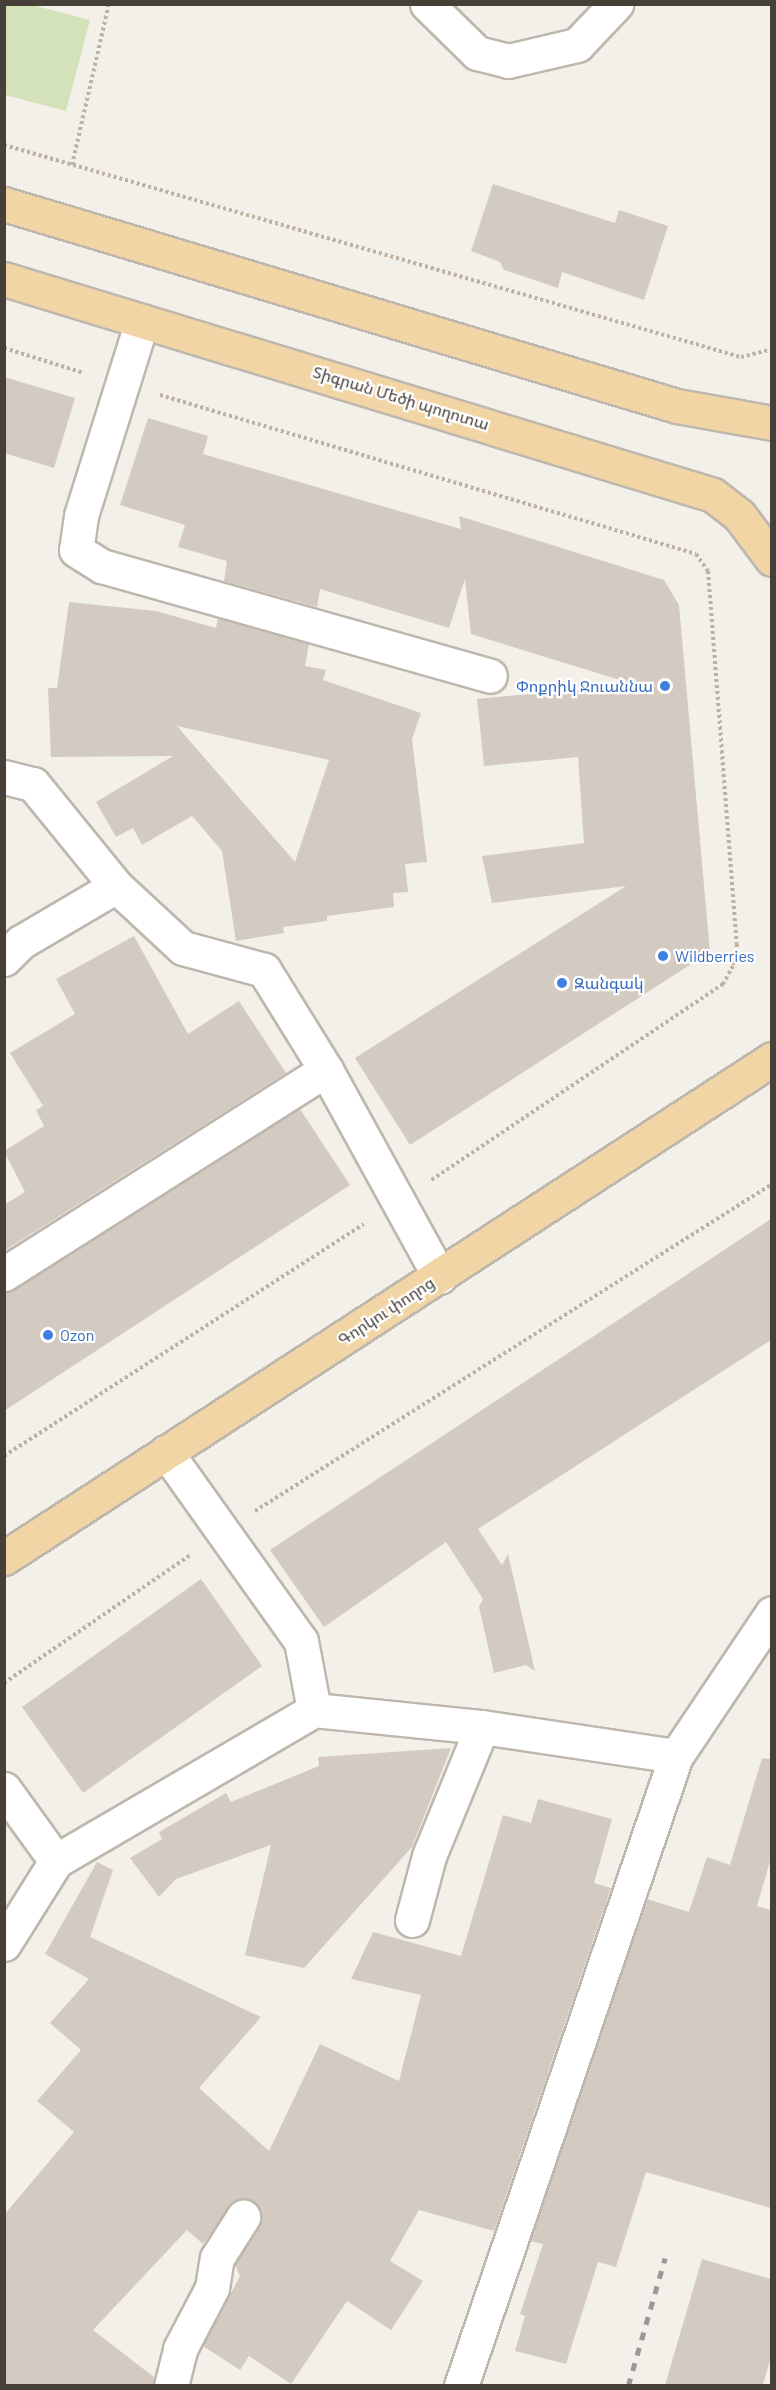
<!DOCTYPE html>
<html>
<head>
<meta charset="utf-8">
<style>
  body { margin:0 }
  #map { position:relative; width:776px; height:2390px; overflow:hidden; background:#f3f0ea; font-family:Barlow,"Noto Sans Armenian",sans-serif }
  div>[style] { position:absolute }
  .green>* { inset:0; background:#d3e2b8 }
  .building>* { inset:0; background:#d3cbc1 }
  .path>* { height:4px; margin-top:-2px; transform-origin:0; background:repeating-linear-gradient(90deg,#beb1a1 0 3px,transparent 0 6px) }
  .roads { filter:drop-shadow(2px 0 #beb7ae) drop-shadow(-2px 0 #beb7ae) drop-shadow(0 2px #beb7ae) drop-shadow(0 -2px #beb7ae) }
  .minor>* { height:33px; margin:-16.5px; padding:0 16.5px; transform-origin:16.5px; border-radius:16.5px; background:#fff }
  .major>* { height:33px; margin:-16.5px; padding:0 16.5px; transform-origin:16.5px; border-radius:16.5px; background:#f2d5a4 }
  .rail>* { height:4.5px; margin-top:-2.25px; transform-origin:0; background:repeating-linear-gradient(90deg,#989898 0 8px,transparent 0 16px) }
  .dots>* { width:16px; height:16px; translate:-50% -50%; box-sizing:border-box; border:3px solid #fff; border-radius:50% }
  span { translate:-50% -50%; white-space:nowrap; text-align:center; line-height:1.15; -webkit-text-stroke:4.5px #fff; paint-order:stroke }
  .street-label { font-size:16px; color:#464039 }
  .shop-label { font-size:16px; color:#366cbe }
  .right { translate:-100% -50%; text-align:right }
  .left { translate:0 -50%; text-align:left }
  .frame { position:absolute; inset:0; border:6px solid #464039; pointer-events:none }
</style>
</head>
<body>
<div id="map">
  <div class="green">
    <i style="clip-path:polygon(4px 5px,32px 5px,90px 20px,66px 111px,5px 95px)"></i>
  </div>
  <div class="building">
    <i style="clip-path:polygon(493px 184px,615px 223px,619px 210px,668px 226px,644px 300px,562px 272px,558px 288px,504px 270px,500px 262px,471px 251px)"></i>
    <i style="clip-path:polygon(4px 377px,75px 398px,54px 468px,4px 453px)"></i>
    <i style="clip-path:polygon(148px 418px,208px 436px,203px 454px,461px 529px,459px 516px,664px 580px,679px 605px,710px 952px,410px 1145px,355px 1058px,626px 886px,492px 903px,482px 856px,584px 843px,578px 757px,484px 766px,477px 699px,633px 684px,471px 634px,465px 579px,449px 628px,320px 589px,317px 607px,224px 581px,227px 561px,178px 547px,185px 525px,120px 505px)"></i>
    <i style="clip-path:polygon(evenodd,69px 602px,156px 611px,216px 628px,218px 618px,309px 644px,305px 666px,326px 670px,323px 680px,421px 713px,412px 739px,427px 862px,405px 864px,408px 892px,393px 893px,394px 907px,327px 916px,327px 921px,283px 927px,284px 933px,236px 941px,222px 851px,192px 816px,142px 845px,133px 828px,116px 837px,96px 802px,173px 756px,51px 757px,48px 688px,57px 688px,69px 602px,177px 726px,329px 760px,295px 862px,202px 755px,177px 726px)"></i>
    <i style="clip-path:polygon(134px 936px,188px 1034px,239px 1001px,286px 1073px,4px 1251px,4px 1205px,25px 1192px,4px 1151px,44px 1126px,36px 1110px,43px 1106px,10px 1053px,75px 1014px,56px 979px)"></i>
    <i style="clip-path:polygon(300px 1109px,350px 1185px,4px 1411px,4px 1293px)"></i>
    <i style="clip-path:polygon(771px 1219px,771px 1340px,478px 1529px,502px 1565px,508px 1554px,535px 1671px,526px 1665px,494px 1673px,479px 1607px,483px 1599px,446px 1542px,324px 1627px,270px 1550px)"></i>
    <i style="clip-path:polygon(201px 1579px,262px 1666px,83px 1793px,22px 1707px)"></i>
    <i style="clip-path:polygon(451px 1748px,412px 1847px,304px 1968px,245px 1955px,271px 1845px,176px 1879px,159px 1897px,130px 1858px,162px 1839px,159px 1832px,226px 1793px,231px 1802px,319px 1766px,318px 1757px)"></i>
    <i style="clip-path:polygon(762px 1758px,771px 1759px,771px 1858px,757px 1906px,771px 1910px,771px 2208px,646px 2172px,616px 2267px,598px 2262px,566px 2364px,515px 2351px,525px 2316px,520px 2314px,543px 2244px,530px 2241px,647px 1899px,689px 1912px,707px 1857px,730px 1865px)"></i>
    <i style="clip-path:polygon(538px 1799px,612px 1819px,594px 1883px,611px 1888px,494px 2231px,419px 2210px,390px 2261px,423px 2281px,391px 2330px,347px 2301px,291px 2384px,249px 2356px,240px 2370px,203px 2346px,240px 2276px,235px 2265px,262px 2218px,253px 2202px,235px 2200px,203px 2244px,187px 2230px,93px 2330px,154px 2377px,153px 2385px,4px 2385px,4px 2215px,74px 2132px,37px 2101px,81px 2050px,50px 2023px,89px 1979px,45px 1954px,97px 1862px,113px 1870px,90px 1937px,261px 2017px,199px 2088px,269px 2151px,320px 2044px,399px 2081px,421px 1995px,351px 1979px,373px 1932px,461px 1956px,503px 1815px,531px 1823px)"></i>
    <i style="clip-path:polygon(702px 2259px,771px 2279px,771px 2356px,763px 2385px,665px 2385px)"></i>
  </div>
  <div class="path">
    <i style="left:4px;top:145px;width:767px;rotate:16.05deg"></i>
    <i style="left:741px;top:357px;width:32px;rotate:-14deg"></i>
    <i style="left:72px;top:165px;width:165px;rotate:-77.1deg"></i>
    <i style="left:4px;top:348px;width:84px;rotate:17.4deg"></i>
    <i style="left:160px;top:395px;width:559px;rotate:16.52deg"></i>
    <i style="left:696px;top:554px;width:21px;rotate:55deg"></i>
    <i style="left:708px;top:571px;width:374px;rotate:85.6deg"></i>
    <i style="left:737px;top:944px;width:22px;rotate:100deg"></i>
    <i style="left:733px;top:966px;width:21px;rotate:119deg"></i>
    <i style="left:723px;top:984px;width:352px;rotate:146.1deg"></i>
    <i style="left:4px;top:1456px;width:428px;rotate:-32.8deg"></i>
    <i style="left:255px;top:1511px;width:612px;rotate:-32.31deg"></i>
    <i style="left:4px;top:1683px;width:228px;rotate:-34.5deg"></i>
  </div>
  <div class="roads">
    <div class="minor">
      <i style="left:427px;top:4px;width:70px;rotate:44.4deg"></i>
      <i style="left:477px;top:53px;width:32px;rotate:14deg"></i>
      <i style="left:508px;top:61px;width:71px;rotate:-13.1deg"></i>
      <i style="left:577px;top:45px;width:57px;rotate:-46.4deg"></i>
      <i style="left:142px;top:321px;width:204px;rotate:107.4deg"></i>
      <i style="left:81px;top:516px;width:34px;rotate:98deg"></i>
      <i style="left:76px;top:550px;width:31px;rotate:32deg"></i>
      <i style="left:102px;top:566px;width:403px;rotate:15.8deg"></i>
      <i style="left:4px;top:777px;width:30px;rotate:14deg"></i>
      <i style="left:33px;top:784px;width:132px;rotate:50.9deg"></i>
      <i style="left:116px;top:886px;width:91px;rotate:42.8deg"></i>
      <i style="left:183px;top:948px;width:84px;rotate:15.2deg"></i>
      <i style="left:264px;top:970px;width:118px;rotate:58.2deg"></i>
      <i style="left:4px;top:959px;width:24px;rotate:-45deg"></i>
      <i style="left:21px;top:942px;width:110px;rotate:-30.5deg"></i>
      <i style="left:4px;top:1274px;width:381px;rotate:-32.4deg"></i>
      <i style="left:326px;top:1070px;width:236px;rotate:61.2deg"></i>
      <i style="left:166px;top:1452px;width:232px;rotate:54.5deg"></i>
      <i style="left:301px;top:1641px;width:70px;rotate:79.3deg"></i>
      <i style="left:4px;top:1789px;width:89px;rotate:54.2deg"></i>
      <i style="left:56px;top:1861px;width:98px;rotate:122.1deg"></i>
      <i style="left:56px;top:1861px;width:299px;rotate:-30.3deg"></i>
      <i style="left:314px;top:1710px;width:169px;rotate:5.8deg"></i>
      <i style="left:482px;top:1727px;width:196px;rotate:8.5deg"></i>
      <i style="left:676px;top:1756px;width:172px;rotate:-56.1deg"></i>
      <i style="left:412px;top:1920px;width:66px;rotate:-75.1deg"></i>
      <i style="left:429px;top:1856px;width:139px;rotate:-67.7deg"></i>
      <i style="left:171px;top:2386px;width:38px;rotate:-76deg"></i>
      <i style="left:180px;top:2349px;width:69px;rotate:-62.3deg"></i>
      <i style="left:212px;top:2288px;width:30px;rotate:-81deg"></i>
      <i style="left:217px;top:2258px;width:49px;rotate:-57.6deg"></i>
      <i style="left:461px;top:2386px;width:666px;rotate:-71.16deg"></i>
    </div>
    <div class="major">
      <i style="left:4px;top:204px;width:703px;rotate:16.71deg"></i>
      <i style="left:677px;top:406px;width:97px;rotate:10.1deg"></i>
      <i style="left:4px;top:279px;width:741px;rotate:16.94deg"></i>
      <i style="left:713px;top:495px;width:33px;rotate:38deg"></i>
      <i style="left:739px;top:515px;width:55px;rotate:53.1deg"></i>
      <i style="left:4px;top:1558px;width:916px;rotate:-33.01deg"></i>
    </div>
  </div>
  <div class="rail">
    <i style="left:628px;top:2386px;width:133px;rotate:-73.9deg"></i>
  </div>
  <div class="dots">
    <i style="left:665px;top:686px;background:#3f7fe0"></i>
    <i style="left:663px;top:956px;background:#3f7fe0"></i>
    <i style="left:562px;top:983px;background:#3f7fe0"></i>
    <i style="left:48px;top:1335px;background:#3f7fe0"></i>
  </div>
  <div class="street-label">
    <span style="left:401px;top:398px;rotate:17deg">Տիգրան Մեծի պողոտա</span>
    <span style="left:386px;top:1311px;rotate:-33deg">Գորկու փողոց</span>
  </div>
  <div class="shop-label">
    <span class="right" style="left:653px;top:686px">Փոքրիկ Ջուաննա</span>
    <span class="left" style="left:675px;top:956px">Wildberries</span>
    <span class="left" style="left:574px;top:983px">Զանգակ</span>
    <span class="left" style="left:60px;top:1335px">Ozon</span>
  </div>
  <div class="frame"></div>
</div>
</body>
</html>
